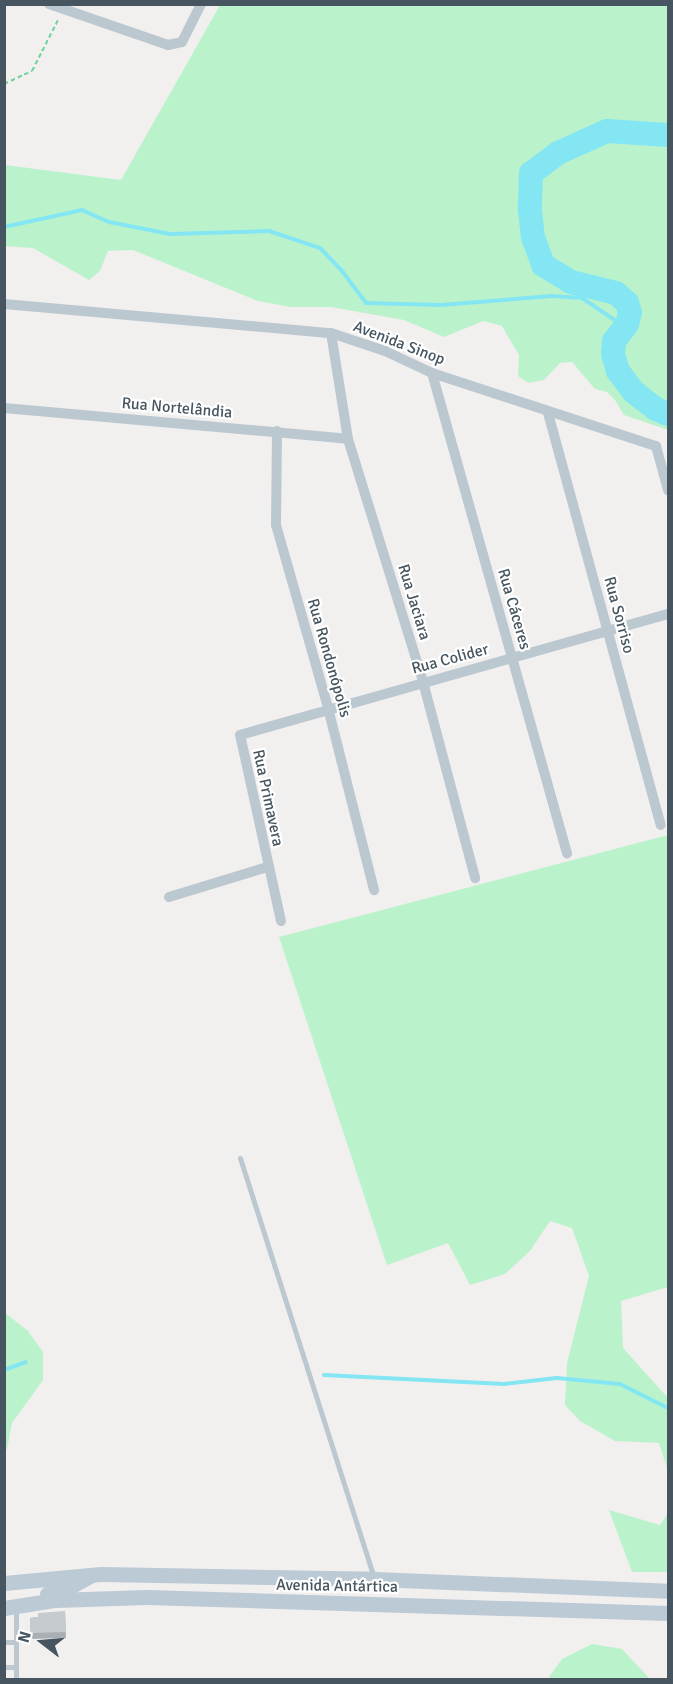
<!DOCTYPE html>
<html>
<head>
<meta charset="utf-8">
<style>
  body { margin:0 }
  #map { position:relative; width:673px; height:1684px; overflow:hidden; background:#f2efef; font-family:Signika,sans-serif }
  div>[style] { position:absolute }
  .green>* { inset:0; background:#baf3cb }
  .stream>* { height:4px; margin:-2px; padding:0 2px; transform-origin:2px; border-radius:2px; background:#84e6f3 }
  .river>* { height:24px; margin:-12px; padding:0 12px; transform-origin:12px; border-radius:12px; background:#84e6f3 }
  .path>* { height:2px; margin-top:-1px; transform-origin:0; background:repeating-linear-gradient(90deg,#6fd499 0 4.5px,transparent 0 7.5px) }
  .service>* { height:5px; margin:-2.5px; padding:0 2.5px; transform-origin:2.5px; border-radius:2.5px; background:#bcc8d0 }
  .minor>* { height:10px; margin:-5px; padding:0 5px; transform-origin:5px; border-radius:5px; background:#bcc8d0 }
  .secondary>* { height:15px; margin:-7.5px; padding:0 7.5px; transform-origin:7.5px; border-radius:7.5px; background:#bbcad5 }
  .wall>* { inset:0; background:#aaafb3 }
  .building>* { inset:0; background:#c6cbd0 }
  span { translate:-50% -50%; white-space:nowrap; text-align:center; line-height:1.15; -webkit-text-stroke:4.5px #fff; paint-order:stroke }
  .street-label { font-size:16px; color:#46555f }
  .frame { position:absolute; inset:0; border:6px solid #46555f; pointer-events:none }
  .north { position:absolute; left:12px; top:1612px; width:60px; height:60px; -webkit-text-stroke:4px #fff; paint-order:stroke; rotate:286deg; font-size:16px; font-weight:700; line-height:24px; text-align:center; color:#46555f }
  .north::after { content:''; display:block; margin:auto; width:21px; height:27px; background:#46555f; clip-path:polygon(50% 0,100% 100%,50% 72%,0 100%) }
</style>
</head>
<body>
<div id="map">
  <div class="green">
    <i style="clip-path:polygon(220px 5px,668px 5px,668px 430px,624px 415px,615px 400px,607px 392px,595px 389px,572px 362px,560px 363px,544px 380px,528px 383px,518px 376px,519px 355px,502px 326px,483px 321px,444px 337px,404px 320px,331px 307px,291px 307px,258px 301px,133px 250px,108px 251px,100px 271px,89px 280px,33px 248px,5px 246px,5px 165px,121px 180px)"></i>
    <i style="clip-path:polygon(668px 835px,668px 1287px,621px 1301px,623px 1348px,668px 1398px,668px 1471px,659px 1443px,615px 1441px,580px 1421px,565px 1405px,567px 1363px,589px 1276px,572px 1228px,550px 1221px,530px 1251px,505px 1274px,470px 1285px,448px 1243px,387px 1265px,279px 937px)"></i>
    <i style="clip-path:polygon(4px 1312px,28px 1331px,43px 1352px,43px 1380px,12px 1423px,7px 1449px,5px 1449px)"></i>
    <i style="clip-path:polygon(609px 1510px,660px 1525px,668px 1513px,668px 1572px,632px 1572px)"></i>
    <i style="clip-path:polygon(592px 1644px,622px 1649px,650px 1679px,551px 1679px,549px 1677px,562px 1659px)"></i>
  </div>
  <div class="stream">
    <i style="left:4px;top:227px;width:80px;rotate:-12.3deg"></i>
    <i style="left:82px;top:210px;width:30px;rotate:24deg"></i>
    <i style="left:109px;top:222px;width:62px;rotate:11.1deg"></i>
    <i style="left:170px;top:234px;width:99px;rotate:-1.7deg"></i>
    <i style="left:269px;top:231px;width:54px;rotate:18.4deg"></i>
    <i style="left:320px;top:248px;width:32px;rotate:46deg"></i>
    <i style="left:342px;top:271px;width:40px;rotate:53deg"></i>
    <i style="left:366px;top:303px;width:75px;rotate:1.5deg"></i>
    <i style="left:441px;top:305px;width:111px;rotate:-4.6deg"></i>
    <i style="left:552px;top:296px;width:30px;rotate:4deg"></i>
    <i style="left:582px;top:298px;width:52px;rotate:34deg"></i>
    <i style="left:4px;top:1370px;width:23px;rotate:-20deg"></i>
    <i style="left:324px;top:1375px;width:180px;rotate:2.9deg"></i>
    <i style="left:504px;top:1384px;width:53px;rotate:-6.5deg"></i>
    <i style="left:557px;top:1378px;width:63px;rotate:5.4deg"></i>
    <i style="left:620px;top:1384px;width:54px;rotate:26.6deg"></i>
  </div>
  <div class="river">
    <i style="left:668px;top:135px;width:61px;rotate:-176.2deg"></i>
    <i style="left:607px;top:131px;width:54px;rotate:155.8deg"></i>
    <i style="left:558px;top:153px;width:34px;rotate:143deg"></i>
    <i style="left:531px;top:173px;width:37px;rotate:92deg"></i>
    <i style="left:530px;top:210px;width:27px;rotate:84deg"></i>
    <i style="left:533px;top:237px;width:30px;rotate:70deg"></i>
    <i style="left:543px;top:265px;width:33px;rotate:31deg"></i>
    <i style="left:571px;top:282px;width:46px;rotate:13.7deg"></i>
    <i style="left:616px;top:293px;width:15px;rotate:42deg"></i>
    <i style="left:627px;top:303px;width:10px;rotate:73deg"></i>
    <i style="left:630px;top:313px;width:11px;rotate:105deg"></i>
    <i style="left:627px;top:324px;width:21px;rotate:127deg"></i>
    <i style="left:614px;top:341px;width:13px;rotate:94deg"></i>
    <i style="left:613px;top:354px;width:18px;rotate:74deg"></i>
    <i style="left:618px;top:371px;width:26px;rotate:53deg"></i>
    <i style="left:634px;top:392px;width:28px;rotate:38deg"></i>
    <i style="left:656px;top:409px;width:13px;rotate:23deg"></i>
  </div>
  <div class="path">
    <i style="left:4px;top:84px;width:31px;rotate:-25deg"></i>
    <i style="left:32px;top:71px;width:57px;rotate:-63deg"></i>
  </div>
  <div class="service">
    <i style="left:240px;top:1158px;width:441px;rotate:72.3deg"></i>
    <i style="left:4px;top:1642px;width:12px"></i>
    <i style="left:4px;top:1667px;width:12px"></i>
    <i style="left:16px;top:1667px;width:59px;rotate:-90deg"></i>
    <i style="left:16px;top:1667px;width:13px;rotate:90deg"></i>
  </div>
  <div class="minor">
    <i style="left:49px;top:4px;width:126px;rotate:19deg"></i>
    <i style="left:168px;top:45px;width:14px;rotate:-12deg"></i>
    <i style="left:182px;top:42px;width:42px;rotate:-63.4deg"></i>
    <i style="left:4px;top:304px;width:328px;rotate:5.1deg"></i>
    <i style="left:331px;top:333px;width:57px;rotate:18.4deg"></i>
    <i style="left:385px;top:351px;width:52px;rotate:25.1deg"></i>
    <i style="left:432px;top:373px;width:236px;rotate:18.1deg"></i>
    <i style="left:656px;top:446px;width:46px;rotate:74.7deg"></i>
    <i style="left:331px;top:333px;width:107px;rotate:80.9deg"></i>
    <i style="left:348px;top:439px;width:254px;rotate:72.8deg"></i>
    <i style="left:423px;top:682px;width:203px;rotate:75.1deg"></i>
    <i style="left:432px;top:373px;width:499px;rotate:74.3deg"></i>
    <i style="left:4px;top:408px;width:345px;rotate:5.1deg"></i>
    <i style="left:548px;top:413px;width:427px;rotate:74.7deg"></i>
    <i style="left:277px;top:431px;width:94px;rotate:90.6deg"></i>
    <i style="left:276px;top:525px;width:190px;rotate:74.1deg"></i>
    <i style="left:328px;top:708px;width:188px;rotate:75.8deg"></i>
    <i style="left:169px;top:897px;width:102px;rotate:-17deg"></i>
    <i style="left:281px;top:921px;width:190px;rotate:-102.4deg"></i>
    <i style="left:240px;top:735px;width:445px;rotate:-15.8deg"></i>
  </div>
  <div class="secondary">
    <i style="left:4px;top:1583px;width:97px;rotate:-5.3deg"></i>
    <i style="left:101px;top:1574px;width:274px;rotate:1deg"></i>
    <i style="left:375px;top:1579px;width:293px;rotate:2.3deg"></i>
    <i style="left:47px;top:1594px;width:24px;rotate:-17deg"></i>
    <i style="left:70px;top:1587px;width:23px;rotate:-29deg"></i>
    <i style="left:4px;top:1608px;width:52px;rotate:-8.9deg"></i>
    <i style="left:55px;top:1600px;width:92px;rotate:-1.9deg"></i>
    <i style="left:147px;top:1597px;width:521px;rotate:1.76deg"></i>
  </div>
  <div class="wall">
    <i style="clip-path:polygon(65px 1611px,66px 1638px,31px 1639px,30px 1618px,38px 1617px)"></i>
  </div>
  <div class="building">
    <i style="clip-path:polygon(65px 1611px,66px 1632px,31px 1633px,30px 1618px,38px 1617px,38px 1613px)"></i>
  </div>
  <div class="street-label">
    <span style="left:399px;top:343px;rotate:21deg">Avenida Sinop</span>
    <span style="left:177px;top:408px;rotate:5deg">Rua Nortelândia</span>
    <span style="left:414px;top:602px;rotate:73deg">Rua Jaciara</span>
    <span style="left:514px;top:609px;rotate:74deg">Rua Cáceres</span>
    <span style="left:619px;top:615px;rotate:75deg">Rua Sorriso</span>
    <span style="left:329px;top:658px;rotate:74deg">Rua Rondonópolis</span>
    <span style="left:450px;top:659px;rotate:-15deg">Rua Colider</span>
    <span style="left:268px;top:798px;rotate:78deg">Rua Primavera</span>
    <span style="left:337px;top:1586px;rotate:1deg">Avenida Antártica</span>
  </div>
  <div class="frame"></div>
  <div class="north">N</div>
</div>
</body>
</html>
